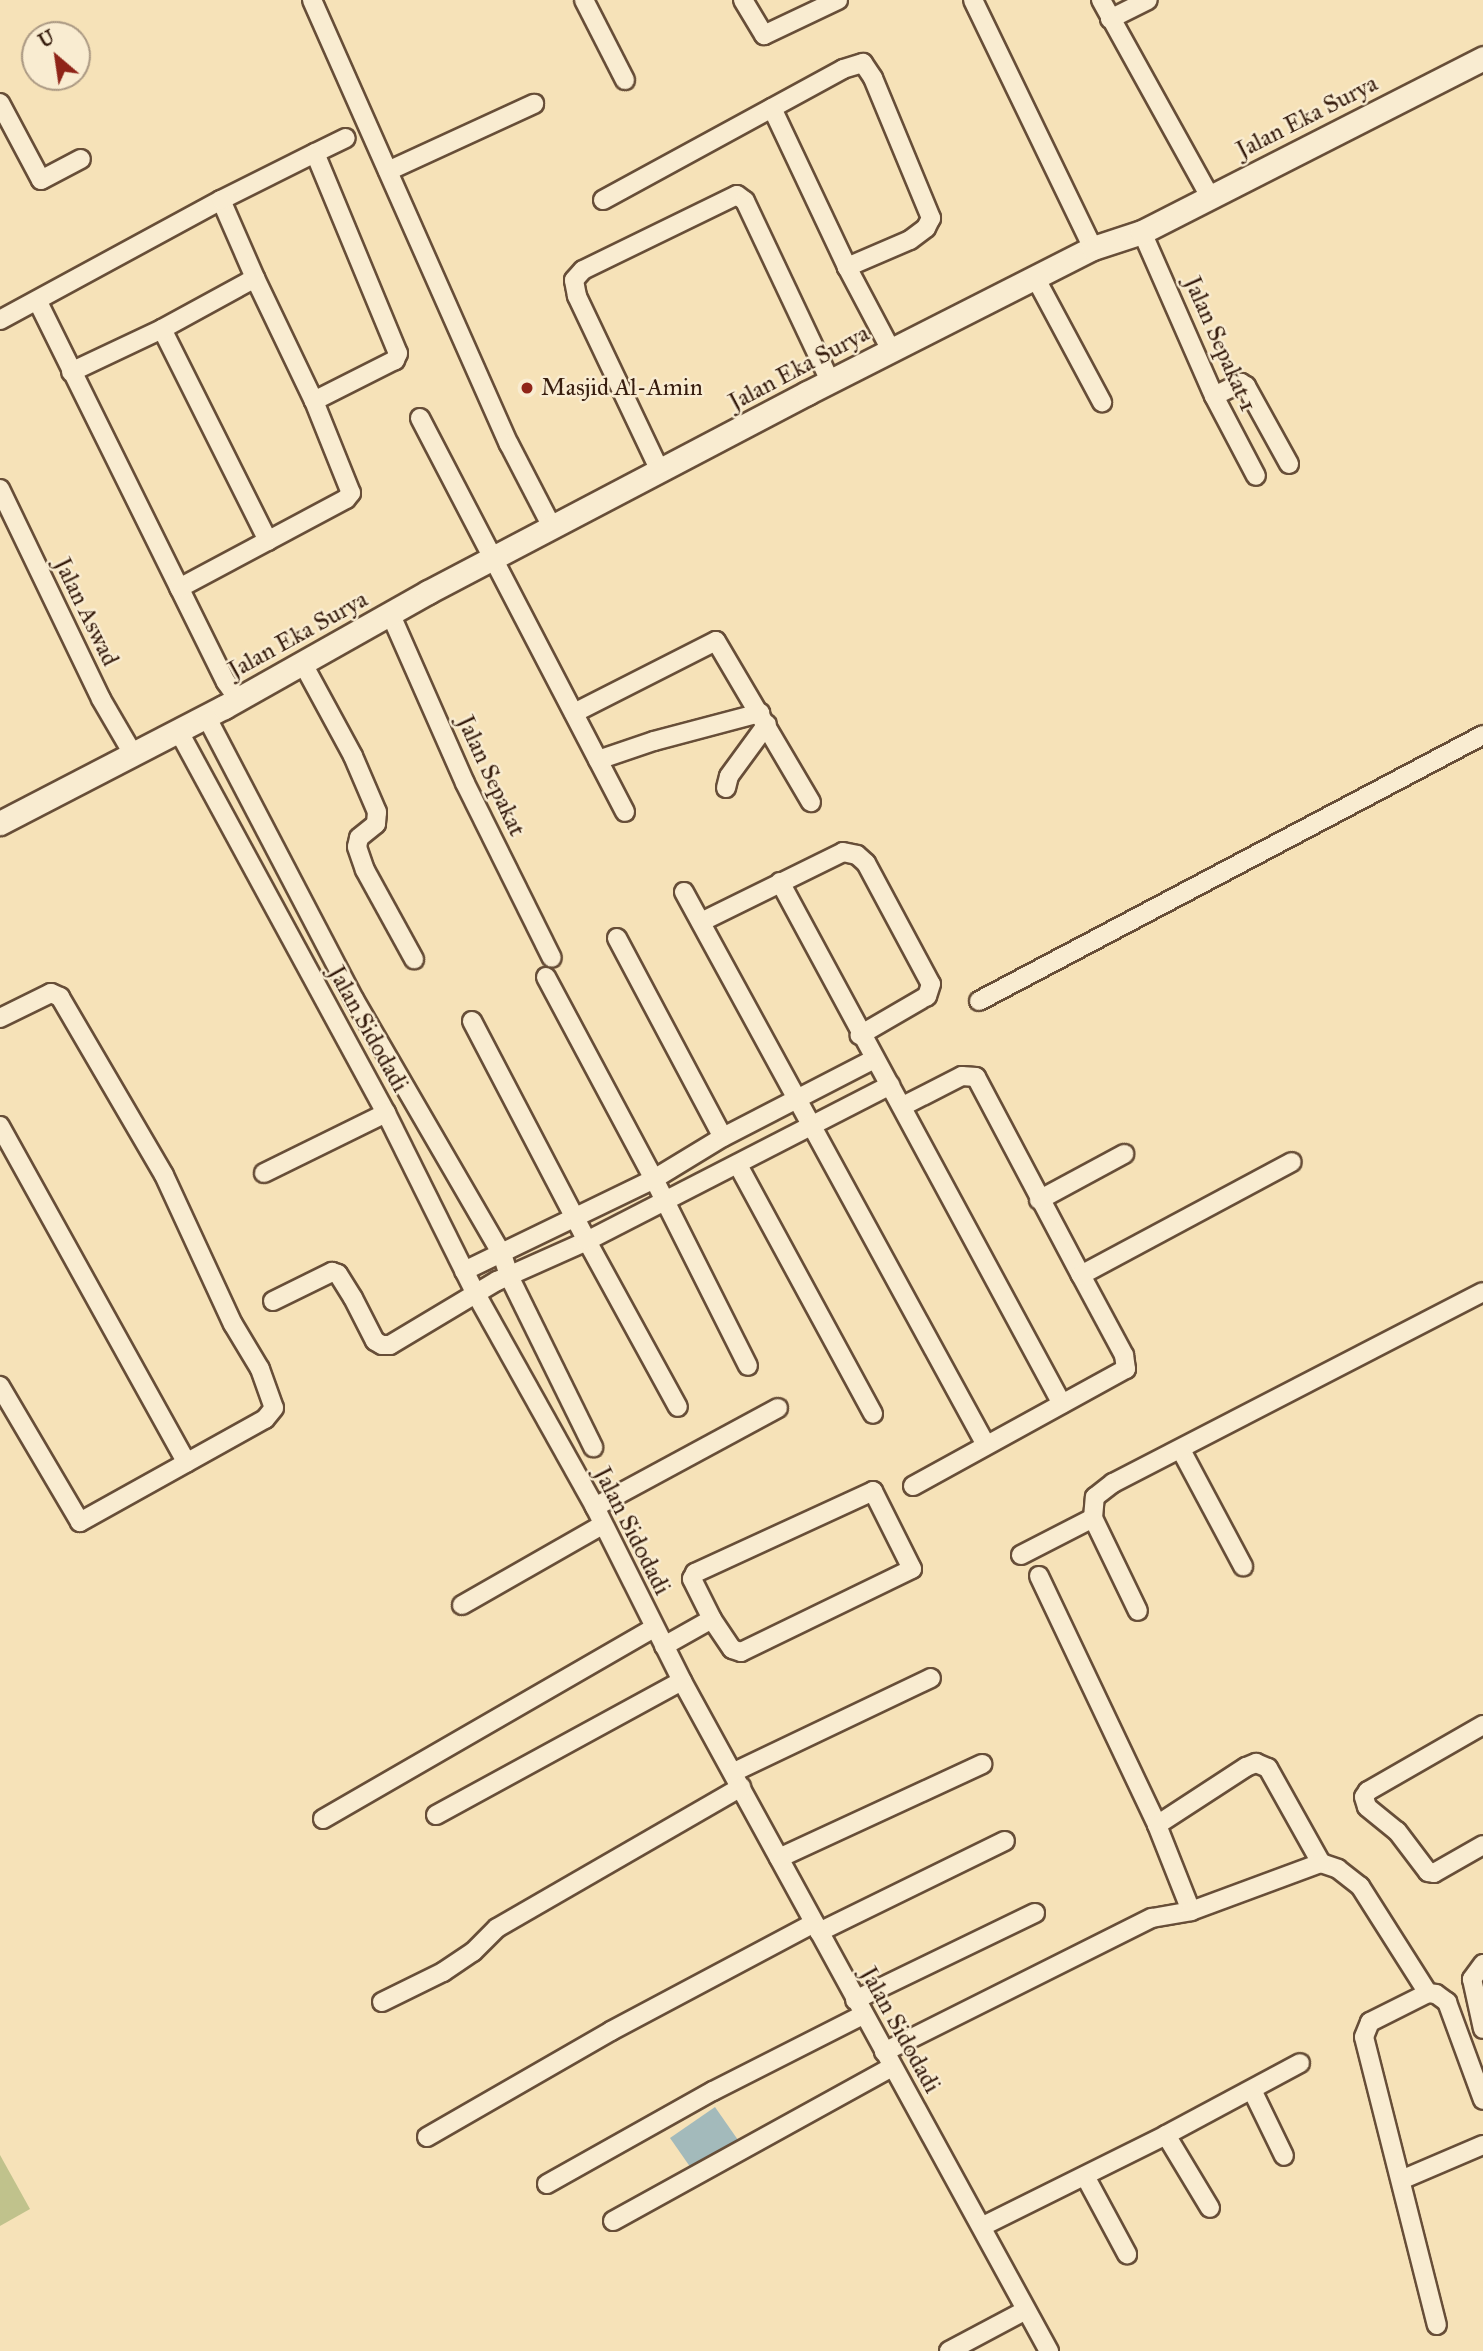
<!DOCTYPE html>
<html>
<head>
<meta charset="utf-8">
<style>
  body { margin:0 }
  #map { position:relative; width:1483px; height:2351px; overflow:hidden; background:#f6e2b8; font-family:"IM FELL Great Primer",serif }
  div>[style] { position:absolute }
  .green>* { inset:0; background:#c0c28c }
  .water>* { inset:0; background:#a3babb }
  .roads { filter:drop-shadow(2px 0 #674e38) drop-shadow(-2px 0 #674e38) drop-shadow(0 2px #674e38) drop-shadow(0 -2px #674e38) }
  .minor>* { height:18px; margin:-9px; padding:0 9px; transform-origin:9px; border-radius:9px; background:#f9ecd1 }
  .tertiary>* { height:23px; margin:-11.5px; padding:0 11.5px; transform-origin:11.5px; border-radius:11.5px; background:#f9ecd1 }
  .dots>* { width:19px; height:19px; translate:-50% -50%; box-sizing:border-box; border:4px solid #f9ecd1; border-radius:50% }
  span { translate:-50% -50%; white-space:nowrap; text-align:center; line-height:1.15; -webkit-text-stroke:5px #f9ecd1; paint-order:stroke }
  .street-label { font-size:24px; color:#371d0e }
  .poi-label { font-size:24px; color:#371d0e }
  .left { translate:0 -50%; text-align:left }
  .north { position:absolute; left:21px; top:21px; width:70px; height:70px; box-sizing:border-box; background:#f9ecd1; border:2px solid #ab9983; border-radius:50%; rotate:331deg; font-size:19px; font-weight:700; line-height:28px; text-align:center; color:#371d0e }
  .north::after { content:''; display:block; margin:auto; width:24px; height:32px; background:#8f2418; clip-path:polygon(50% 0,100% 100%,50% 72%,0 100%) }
</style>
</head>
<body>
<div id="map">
  <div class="green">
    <i style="clip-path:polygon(0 2155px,30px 2209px,0 2226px)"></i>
  </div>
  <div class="water">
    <i style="clip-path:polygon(715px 2107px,738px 2140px,693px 2171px,670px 2138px)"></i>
  </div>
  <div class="roads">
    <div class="minor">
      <i style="left:312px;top:0;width:486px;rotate:66.1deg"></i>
      <i style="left:509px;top:444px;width:93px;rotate:62.6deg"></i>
      <i style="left:584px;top:0;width:90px;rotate:62.9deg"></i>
      <i style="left:743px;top:0;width:41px;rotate:59deg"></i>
      <i style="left:764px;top:35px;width:82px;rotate:-25.3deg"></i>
      <i style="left:973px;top:0;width:276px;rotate:64.2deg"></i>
      <i style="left:1101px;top:0;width:225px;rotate:61deg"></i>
      <i style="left:1110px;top:19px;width:42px;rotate:-26.6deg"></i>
      <i style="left:0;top:103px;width:87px;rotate:62deg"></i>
      <i style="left:41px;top:180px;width:45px;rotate:-27.7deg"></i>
      <i style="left:772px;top:108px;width:176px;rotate:64.7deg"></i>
      <i style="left:847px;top:267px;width:94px;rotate:62.1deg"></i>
      <i style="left:315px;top:153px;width:34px;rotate:-26deg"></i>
      <i style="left:388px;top:171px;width:161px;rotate:-24.7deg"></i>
      <i style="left:221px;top:200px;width:85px;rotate:66.4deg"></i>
      <i style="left:603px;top:200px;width:273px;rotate:-28.6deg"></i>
      <i style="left:843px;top:69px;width:21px;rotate:-17deg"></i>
      <i style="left:863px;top:63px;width:18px;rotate:56deg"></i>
      <i style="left:873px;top:78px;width:152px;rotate:67.5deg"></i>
      <i style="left:931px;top:218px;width:11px;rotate:117deg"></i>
      <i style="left:926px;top:228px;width:20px;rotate:143deg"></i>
      <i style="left:910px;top:240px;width:69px;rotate:156.8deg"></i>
      <i style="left:1142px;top:232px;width:179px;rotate:66.3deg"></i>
      <i style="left:1214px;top:396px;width:90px;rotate:62.3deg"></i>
      <i style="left:1036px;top:279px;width:140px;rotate:61.8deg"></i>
      <i style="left:38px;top:302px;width:424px;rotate:63.7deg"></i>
      <i style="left:226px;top:682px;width:21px;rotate:55deg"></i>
      <i style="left:0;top:320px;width:251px;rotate:-28.5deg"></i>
      <i style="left:221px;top:200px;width:105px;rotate:-26.6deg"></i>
      <i style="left:315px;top:153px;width:217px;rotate:67.5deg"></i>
      <i style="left:398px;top:353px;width:8px;rotate:113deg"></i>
      <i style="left:395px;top:360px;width:91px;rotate:153.2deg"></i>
      <i style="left:162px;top:329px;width:237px;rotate:63.4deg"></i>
      <i style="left:71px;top:372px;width:101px;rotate:-25.3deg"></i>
      <i style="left:162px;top:329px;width:106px;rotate:-28.7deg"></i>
      <i style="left:255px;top:278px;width:136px;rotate:64.4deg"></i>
      <i style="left:314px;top:401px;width:99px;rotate:68.1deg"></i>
      <i style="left:351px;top:493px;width:8px;rotate:130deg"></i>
      <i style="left:346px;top:499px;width:189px;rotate:151.9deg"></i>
      <i style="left:1214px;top:396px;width:30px;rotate:-26deg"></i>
      <i style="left:1241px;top:383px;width:6px;rotate:31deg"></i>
      <i style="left:1246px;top:386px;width:89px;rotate:61.1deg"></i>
      <i style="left:420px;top:418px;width:444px;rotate:62.5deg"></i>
      <i style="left:660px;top:471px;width:194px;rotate:-115.4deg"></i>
      <i style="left:577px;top:296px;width:16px;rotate:-101deg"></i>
      <i style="left:574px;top:280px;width:13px;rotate:-48deg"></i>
      <i style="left:583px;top:270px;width:171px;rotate:-26deg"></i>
      <i style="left:737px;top:195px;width:10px;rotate:37deg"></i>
      <i style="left:745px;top:201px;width:199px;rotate:64.7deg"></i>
      <i style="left:0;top:489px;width:233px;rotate:64.3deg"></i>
      <i style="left:101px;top:699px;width:64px;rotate:59.8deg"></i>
      <i style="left:390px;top:613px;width:186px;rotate:66.2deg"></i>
      <i style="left:465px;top:783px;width:195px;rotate:63.6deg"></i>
      <i style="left:302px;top:662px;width:107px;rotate:61.5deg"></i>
      <i style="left:353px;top:756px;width:61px;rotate:66.8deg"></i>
      <i style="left:377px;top:812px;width:12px;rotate:95deg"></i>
      <i style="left:376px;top:824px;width:22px;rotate:141deg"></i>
      <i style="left:359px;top:838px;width:9px;rotate:103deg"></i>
      <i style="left:357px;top:847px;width:24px;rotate:71deg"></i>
      <i style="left:365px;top:870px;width:102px;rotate:61.2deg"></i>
      <i style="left:574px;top:713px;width:159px;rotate:-26.9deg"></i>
      <i style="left:716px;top:641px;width:187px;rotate:59.5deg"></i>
      <i style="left:206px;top:716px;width:319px;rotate:62.4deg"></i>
      <i style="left:354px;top:999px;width:295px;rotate:59.9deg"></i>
      <i style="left:502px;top:1254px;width:23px;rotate:72deg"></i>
      <i style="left:509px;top:1276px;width:191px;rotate:63.8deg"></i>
      <i style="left:178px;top:730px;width:436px;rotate:61.5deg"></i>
      <i style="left:386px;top:1113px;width:202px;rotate:63.6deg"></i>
      <i style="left:476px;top:1294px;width:244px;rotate:60.8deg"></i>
      <i style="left:595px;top:1507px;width:195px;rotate:63.4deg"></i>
      <i style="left:682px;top:1681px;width:764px;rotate:61.29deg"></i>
      <i style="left:598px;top:760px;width:59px;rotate:-18.7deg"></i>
      <i style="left:654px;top:741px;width:110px;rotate:-14.8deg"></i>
      <i style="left:726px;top:788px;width:12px;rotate:-76deg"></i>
      <i style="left:729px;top:776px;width:64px;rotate:-53.8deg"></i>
      <i style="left:780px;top:882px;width:593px;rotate:61.62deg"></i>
      <i style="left:684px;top:892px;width:630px;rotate:61.36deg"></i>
      <i style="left:701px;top:922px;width:158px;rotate:-26.2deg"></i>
      <i style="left:843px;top:852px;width:14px;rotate:12deg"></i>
      <i style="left:857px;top:855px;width:12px;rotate:42deg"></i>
      <i style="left:866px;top:863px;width:137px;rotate:61.8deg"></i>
      <i style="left:931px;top:984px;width:13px;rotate:108deg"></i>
      <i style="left:927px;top:996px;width:78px;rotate:149.8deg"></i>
      <i style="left:617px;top:938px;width:225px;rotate:62deg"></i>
      <i style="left:546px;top:977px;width:229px;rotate:61.9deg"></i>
      <i style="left:654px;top:1179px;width:209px;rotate:63.3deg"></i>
      <i style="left:979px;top:1001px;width:570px;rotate:-27.82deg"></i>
      <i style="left:0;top:1018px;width:57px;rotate:-26.1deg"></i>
      <i style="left:51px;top:993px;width:10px;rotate:24deg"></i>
      <i style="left:60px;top:997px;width:206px;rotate:59.7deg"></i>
      <i style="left:164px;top:1175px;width:164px;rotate:65.2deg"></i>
      <i style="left:233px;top:1324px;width:52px;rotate:59deg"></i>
      <i style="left:260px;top:1369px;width:41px;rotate:70.3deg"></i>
      <i style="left:274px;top:1408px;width:14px;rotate:129deg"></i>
      <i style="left:265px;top:1419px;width:212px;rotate:150.9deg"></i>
      <i style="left:80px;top:1522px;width:158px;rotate:-120.5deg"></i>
      <i style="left:472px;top:1021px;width:248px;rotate:62.4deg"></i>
      <i style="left:587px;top:1241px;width:189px;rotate:61.3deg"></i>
      <i style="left:903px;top:1106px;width:66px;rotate:-27deg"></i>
      <i style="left:962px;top:1076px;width:14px;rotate:4deg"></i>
      <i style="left:976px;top:1077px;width:224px;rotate:62.1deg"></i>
      <i style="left:0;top:1126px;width:385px;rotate:61deg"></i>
      <i style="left:738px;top:1165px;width:283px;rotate:61.5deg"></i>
      <i style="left:264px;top:1173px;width:136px;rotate:-26.2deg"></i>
      <i style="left:1039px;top:1200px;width:97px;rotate:-28.4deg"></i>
      <i style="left:464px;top:1271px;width:211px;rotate:-25.8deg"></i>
      <i style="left:654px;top:1179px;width:81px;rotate:-31.3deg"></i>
      <i style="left:723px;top:1137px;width:170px;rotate:-27.3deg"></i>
      <i style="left:273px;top:1301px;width:66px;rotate:-26.2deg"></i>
      <i style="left:332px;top:1272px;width:6px;rotate:18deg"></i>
      <i style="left:338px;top:1274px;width:28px;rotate:58deg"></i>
      <i style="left:353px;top:1298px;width:48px;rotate:62.9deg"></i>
      <i style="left:375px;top:1341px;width:8px;rotate:30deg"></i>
      <i style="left:382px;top:1345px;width:8px"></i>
      <i style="left:390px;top:1345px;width:125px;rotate:-30.9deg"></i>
      <i style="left:497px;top:1281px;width:98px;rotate:-24deg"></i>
      <i style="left:587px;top:1241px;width:341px;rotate:-27.2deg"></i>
      <i style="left:1181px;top:1450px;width:132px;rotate:61.9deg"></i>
      <i style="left:913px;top:1486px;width:243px;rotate:-28.8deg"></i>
      <i style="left:1126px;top:1369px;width:14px;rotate:-98deg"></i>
      <i style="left:1124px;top:1355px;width:91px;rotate:-118.3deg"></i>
      <i style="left:1081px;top:1275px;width:239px;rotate:-28.2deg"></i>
      <i style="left:873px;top:1491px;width:87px;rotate:63.4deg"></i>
      <i style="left:912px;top:1569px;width:190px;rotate:154.1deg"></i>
      <i style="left:741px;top:1652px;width:9px;rotate:-162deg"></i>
      <i style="left:732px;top:1649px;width:36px;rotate:-124deg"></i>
      <i style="left:712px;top:1619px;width:45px;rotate:-116.6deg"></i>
      <i style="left:692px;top:1579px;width:7px;rotate:-63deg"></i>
      <i style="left:695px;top:1573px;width:196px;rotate:-24.7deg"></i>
      <i style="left:595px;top:1507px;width:208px;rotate:-28.4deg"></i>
      <i style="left:1093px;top:1518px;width:103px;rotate:64.2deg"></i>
      <i style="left:1021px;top:1555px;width:81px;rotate:-27.2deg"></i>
      <i style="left:1093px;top:1518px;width:21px;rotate:-85deg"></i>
      <i style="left:1095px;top:1497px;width:23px;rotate:-38deg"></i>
      <i style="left:1113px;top:1483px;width:416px;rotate:-27.3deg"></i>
      <i style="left:1039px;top:1576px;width:276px;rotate:64.6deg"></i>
      <i style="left:1157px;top:1825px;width:92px;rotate:68.4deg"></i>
      <i style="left:462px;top:1605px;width:161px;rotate:-29.7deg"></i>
      <i style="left:664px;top:1646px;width:55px;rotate:-29.4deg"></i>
      <i style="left:1483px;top:1725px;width:133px;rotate:150.1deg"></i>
      <i style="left:1368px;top:1791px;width:7px;rotate:124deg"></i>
      <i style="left:1364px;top:1797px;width:10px;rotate:73deg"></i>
      <i style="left:1367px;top:1807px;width:38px;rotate:39deg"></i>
      <i style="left:1397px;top:1831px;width:51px;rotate:52.9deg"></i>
      <i style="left:1428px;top:1872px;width:6px;rotate:9deg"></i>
      <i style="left:1434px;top:1873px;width:56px;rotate:-29.7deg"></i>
      <i style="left:734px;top:1772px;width:218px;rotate:-25.5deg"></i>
      <i style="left:436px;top:1815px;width:280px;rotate:-28.6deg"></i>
      <i style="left:323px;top:1819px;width:382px;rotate:-30deg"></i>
      <i style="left:1157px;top:1825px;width:106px;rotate:-33.1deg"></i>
      <i style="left:1246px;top:1767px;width:11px;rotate:-22deg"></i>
      <i style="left:1256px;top:1763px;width:13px;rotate:23deg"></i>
      <i style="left:1268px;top:1768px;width:109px;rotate:60.8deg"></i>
      <i style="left:1321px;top:1863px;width:18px;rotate:19deg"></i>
      <i style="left:1338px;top:1869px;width:28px;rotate:38deg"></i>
      <i style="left:1360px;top:1886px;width:127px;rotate:57.6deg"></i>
      <i style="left:1428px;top:1993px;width:8px;rotate:7deg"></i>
      <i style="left:1436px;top:1994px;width:14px;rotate:36deg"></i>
      <i style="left:1447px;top:2002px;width:104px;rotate:69.8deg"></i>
      <i style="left:779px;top:1858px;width:224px;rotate:-24.8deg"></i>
      <i style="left:819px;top:1932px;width:207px;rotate:-26.1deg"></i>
      <i style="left:1483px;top:1964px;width:19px;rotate:126deg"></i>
      <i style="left:1472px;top:1979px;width:51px;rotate:77.6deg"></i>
      <i style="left:1428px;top:1993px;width:65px;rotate:153.4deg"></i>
      <i style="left:1370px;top:2022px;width:16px;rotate:112deg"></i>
      <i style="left:1364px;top:2037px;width:297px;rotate:75.8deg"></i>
      <i style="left:855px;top:2000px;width:200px;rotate:-25.8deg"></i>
      <i style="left:382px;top:2002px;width:68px;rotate:-26.2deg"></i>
      <i style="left:443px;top:1972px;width:36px;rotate:-34deg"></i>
      <i style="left:473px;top:1952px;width:34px;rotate:-45deg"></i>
      <i style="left:497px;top:1928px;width:282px;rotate:-30deg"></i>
      <i style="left:884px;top:2052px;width:300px;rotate:-26.6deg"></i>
      <i style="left:1152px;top:1918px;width:40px;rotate:-10deg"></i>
      <i style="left:1191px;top:1911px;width:139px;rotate:-20.3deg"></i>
      <i style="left:1252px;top:2090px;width:73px;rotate:64.1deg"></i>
      <i style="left:1166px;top:2135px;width:85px;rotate:58.9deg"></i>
      <i style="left:427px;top:2137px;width:212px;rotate:-29.9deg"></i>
      <i style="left:611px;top:2031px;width:230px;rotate:-28deg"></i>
      <i style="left:1085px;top:2176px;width:89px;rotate:61.7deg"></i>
      <i style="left:1401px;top:2180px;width:89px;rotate:-23.1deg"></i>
      <i style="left:547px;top:2184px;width:190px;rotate:-29.3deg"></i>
      <i style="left:713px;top:2091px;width:168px;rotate:-26.9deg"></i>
      <i style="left:613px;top:2221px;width:319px;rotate:-28.9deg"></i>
      <i style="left:983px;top:2226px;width:204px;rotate:-26.4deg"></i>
      <i style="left:1166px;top:2135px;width:152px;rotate:-28.2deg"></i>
      <i style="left:949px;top:2351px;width:87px;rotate:-28deg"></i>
    </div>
    <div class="tertiary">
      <i style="left:0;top:823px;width:252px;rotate:-27.4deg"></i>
      <i style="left:224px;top:707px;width:234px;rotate:-29.4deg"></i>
      <i style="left:428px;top:592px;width:428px;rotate:-27.7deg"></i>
      <i style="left:807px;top:393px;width:321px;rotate:-26.9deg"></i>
      <i style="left:1093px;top:248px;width:52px;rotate:-18.1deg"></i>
      <i style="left:1142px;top:232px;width:383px;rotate:-27deg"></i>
    </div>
  </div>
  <div class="dots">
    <i style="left:527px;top:388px;background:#8f2418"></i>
  </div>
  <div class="street-label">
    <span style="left:1307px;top:117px;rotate:-27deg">Jalan Eka Surya</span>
    <span style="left:1220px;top:344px;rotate:66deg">Jalan Sepakat 1</span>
    <span style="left:799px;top:368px;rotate:-28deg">Jalan Eka Surya</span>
    <span style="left:86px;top:612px;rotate:64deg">Jalan Aswad</span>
    <span style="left:298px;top:635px;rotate:-29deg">Jalan Eka Surya</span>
    <span style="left:491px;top:776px;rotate:65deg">Jalan Sepakat</span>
    <span style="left:368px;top:1029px;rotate:61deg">Jalan Sidodadi</span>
    <span style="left:632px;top:1531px;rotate:63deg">Jalan Sidodadi</span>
    <span style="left:900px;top:2030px;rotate:61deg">Jalan Sidodadi</span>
  </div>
  <div class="poi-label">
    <span class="left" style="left:541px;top:388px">Masjid Al-Amin</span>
  </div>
  <div class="north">U</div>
</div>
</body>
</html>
